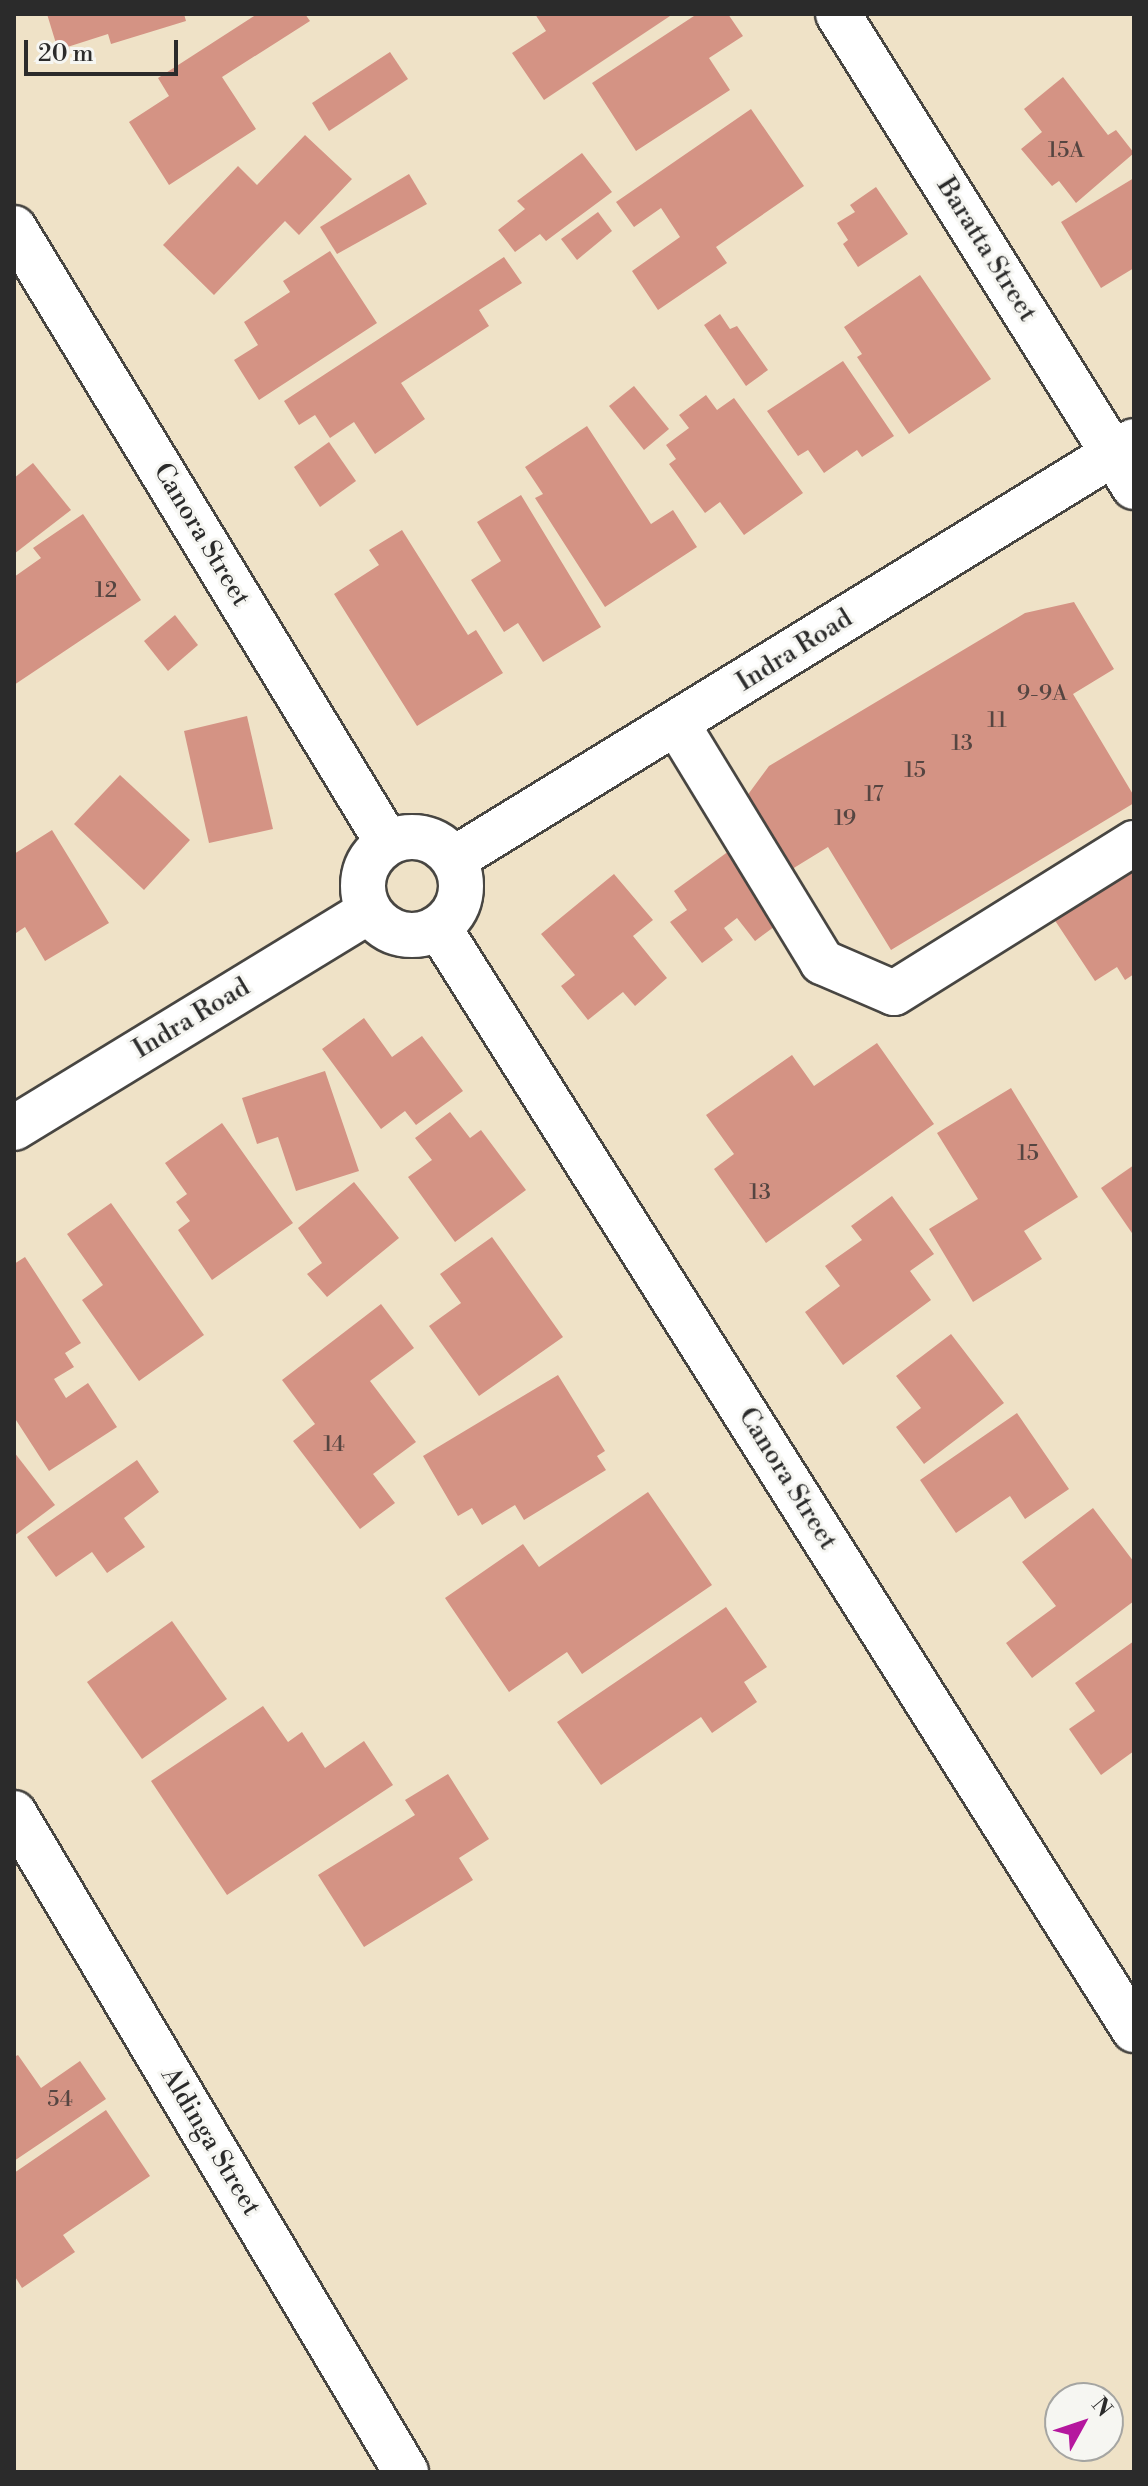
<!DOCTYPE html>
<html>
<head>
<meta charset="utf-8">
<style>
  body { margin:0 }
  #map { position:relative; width:1148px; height:2486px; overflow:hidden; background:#efe2c7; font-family:"Libre Bodoni",serif }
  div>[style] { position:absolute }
  .building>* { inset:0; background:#d49384 }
  .roads { filter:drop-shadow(2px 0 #484642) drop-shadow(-2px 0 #484642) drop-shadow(0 2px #484642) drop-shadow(0 -2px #484642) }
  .minor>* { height:44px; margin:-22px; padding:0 22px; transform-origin:22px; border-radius:22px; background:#fff }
  .minor>.ring { margin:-22px; padding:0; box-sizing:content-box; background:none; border:44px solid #fff; border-radius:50% }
  span { translate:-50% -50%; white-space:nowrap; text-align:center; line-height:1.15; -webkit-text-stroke:6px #f6f6f2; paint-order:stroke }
  .number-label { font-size:22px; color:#554541 }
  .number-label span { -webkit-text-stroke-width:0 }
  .street-label { font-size:26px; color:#2b2b2b }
  .frame { position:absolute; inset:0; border:16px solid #2b2b2b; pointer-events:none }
  .north { position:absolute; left:1044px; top:2382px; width:80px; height:80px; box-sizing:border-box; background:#f6f6f2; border:2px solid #a5a5a2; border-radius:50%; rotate:50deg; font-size:22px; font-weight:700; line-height:32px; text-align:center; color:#2b2b2b }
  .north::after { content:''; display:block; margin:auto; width:28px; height:36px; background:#b5179e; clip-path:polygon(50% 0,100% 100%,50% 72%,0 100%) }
  .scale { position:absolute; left:24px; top:40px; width:154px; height:36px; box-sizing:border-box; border:4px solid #2b2b2b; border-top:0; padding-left:10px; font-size:24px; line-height:28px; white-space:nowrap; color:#2b2b2b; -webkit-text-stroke:6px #f6f6f2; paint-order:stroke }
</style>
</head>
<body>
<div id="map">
  <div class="building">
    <i style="clip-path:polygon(47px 14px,184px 14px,186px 21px,111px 44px,108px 34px,58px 50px)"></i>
    <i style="clip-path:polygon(257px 14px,305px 14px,310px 21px,222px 77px,256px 129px,169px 185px,129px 122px,169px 96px,158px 78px)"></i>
    <i style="clip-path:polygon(535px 14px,673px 14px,544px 100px,512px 53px,546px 31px)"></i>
    <i style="clip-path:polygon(697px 14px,728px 14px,743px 36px,709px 58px,730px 90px,636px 151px,592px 83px)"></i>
    <i style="clip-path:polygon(390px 52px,408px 79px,329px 131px,312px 103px)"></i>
    <i style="clip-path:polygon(1063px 77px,1108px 135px,1116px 130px,1134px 153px,1076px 203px,1059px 181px,1052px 186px,1021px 149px,1042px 132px,1024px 109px)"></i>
    <i style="clip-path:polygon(751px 109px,804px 186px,716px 247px,727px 263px,658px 310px,632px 271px,680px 237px,661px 208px,634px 227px,616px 202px)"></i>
    <i style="clip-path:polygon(305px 135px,352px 179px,299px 235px,285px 221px,214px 295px,163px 245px,238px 166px,257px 185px)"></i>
    <i style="clip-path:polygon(582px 153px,612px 192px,546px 241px,540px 234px,515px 252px,498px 230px,525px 209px,517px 201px)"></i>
    <i style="clip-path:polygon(409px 174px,427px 204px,337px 254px,320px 227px)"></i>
    <i style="clip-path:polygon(1134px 178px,1134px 268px,1101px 288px,1061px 222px)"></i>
    <i style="clip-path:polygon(876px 187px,908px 234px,858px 267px,843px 244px,848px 240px,837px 223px,855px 212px,850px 205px)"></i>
    <i style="clip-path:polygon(598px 212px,612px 231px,577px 260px,561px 239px)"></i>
    <i style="clip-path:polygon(330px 251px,377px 323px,259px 400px,234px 360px,258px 345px,244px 322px,290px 292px,283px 281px)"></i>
    <i style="clip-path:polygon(504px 257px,522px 283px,479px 310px,489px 326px,401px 383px,425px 419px,375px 454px,354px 422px,330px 438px,315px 415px,299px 425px,284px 401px)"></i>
    <i style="clip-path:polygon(920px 275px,991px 379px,909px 434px,857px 357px,862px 354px,844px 327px)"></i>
    <i style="clip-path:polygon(720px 314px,730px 329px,737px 326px,768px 370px,746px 386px,704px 325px)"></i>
    <i style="clip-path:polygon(843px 361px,894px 436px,862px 457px,857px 450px,824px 473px,808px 450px,798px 456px,767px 411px)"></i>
    <i style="clip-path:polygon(634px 386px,669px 429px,644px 450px,609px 406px)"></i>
    <i style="clip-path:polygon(706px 395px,717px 410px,734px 398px,803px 493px,744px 535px,720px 502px,705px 513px,669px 464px,676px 459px,666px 445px,689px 428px,679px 415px)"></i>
    <i style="clip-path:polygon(587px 426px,651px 524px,673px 510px,697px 547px,605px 607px,535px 498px,543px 494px,525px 467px)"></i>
    <i style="clip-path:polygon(329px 442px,356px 481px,320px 507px,294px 467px)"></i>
    <i style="clip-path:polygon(33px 463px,71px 510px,14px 554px,14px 478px)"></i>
    <i style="clip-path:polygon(521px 495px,601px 627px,543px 662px,518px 623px,504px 632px,471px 580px,501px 561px,477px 522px)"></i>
    <i style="clip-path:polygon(83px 514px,141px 600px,14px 685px,14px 577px,41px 558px,33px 548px)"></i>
    <i style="clip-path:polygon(402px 530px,468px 635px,476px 630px,503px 673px,417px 726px,334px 594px,379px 565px,369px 550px)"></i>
    <i style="clip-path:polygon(1074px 602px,1114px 669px,1073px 694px,1134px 796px,1134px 803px,891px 950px,828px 847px,784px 874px,741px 804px,769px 766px,1025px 613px)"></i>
    <i style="clip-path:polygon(175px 615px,198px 645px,168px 671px,144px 641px)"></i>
    <i style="clip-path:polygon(247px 716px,273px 829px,209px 843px,184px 731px)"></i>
    <i style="clip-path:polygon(120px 775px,190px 840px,144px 890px,74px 824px)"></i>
    <i style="clip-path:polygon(52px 830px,109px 923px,45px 961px,25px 927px,16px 933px,14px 930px,14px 854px)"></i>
    <i style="clip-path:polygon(729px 851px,782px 921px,755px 941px,737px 918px,724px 928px,733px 940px,702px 963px,670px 922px,687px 910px,674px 891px)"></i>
    <i style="clip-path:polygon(1134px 867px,1134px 974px,1125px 980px,1117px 967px,1095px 981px,1054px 919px)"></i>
    <i style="clip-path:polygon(614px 874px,653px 920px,633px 936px,667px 978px,635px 1006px,623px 992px,588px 1020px,561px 986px,575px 975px,541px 934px)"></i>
    <i style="clip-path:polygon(364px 1018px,392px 1057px,422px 1036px,463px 1091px,416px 1125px,405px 1111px,381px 1129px,322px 1049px)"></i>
    <i style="clip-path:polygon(877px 1043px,934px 1124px,766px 1243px,714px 1169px,734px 1154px,706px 1115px,792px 1055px,814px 1086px)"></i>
    <i style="clip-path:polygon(325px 1071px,359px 1171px,296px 1191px,278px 1137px,257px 1144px,242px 1098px)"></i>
    <i style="clip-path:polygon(1011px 1088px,1078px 1197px,1024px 1231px,1042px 1259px,973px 1302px,929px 1229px,978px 1199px,937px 1133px)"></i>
    <i style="clip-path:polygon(450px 1112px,470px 1138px,481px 1130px,526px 1190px,455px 1242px,408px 1177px,432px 1160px,415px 1138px)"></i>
    <i style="clip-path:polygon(222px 1123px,293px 1223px,212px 1280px,178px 1230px,190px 1221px,176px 1202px,187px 1194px,165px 1163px)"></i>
    <i style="clip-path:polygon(1134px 1165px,1134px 1236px,1101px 1188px)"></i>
    <i style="clip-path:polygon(354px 1182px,399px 1238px,327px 1297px,307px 1274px,322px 1263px,298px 1228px)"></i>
    <i style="clip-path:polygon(892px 1196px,934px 1254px,910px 1271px,931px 1300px,843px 1365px,805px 1312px,840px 1286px,825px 1266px,862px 1240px,851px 1226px)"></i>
    <i style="clip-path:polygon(111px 1203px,204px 1335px,139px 1381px,82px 1300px,103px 1285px,67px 1234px)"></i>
    <i style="clip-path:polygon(492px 1237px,563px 1337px,479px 1396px,429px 1326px,461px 1303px,440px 1274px)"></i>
    <i style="clip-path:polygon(25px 1257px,81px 1343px,65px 1353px,74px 1367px,54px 1379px,66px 1398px,88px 1383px,117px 1427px,49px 1471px,14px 1417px,14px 1264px)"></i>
    <i style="clip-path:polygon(381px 1304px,414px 1348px,370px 1381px,416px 1442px,373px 1474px,395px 1503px,360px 1529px,293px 1441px,315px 1424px,282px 1380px)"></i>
    <i style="clip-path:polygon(951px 1334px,1004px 1403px,924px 1464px,896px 1427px,921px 1408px,896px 1376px)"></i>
    <i style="clip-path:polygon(558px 1375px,605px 1451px,597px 1456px,606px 1470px,524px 1520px,515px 1505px,482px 1525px,472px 1508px,458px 1516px,423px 1456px)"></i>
    <i style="clip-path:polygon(1017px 1413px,1069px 1489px,1025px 1519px,1010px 1496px,956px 1533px,920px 1480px)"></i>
    <i style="clip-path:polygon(14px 1452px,55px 1505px,14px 1536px)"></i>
    <i style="clip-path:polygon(137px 1460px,159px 1492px,124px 1518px,145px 1547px,107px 1573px,92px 1552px,56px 1577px,27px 1537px)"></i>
    <i style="clip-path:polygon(648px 1492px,712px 1585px,582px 1674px,567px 1652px,509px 1692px,445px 1598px,523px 1544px,539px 1567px)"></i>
    <i style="clip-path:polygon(1093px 1508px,1134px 1562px,1134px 1601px,1032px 1678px,1006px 1643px,1056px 1606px,1022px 1562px)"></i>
    <i style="clip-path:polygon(726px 1607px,767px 1667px,744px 1682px,757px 1702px,712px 1733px,701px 1717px,601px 1785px,557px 1722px)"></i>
    <i style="clip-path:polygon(172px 1621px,227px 1699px,142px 1759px,87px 1682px)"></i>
    <i style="clip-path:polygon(1134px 1641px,1134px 1751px,1101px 1775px,1069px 1729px,1095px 1711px,1075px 1683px)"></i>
    <i style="clip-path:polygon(263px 1706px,288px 1742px,302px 1732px,325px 1768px,364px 1741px,393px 1785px,227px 1895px,151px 1781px)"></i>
    <i style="clip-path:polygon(448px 1774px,489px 1839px,459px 1858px,473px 1880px,364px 1947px,318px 1875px,415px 1815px,405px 1800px)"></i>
    <i style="clip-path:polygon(18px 2055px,41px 2088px,80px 2061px,106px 2099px,14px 2161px,14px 2057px)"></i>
    <i style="clip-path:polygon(106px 2110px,150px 2176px,63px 2235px,75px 2252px,22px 2288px,14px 2275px,14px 2173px)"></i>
  </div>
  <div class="roads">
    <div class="minor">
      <i style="left:838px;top:14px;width:558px;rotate:57.96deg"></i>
      <i style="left:14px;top:228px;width:718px;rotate:58.72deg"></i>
      <i style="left:677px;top:724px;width:279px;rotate:58.6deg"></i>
      <i style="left:822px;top:962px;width:78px;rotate:23.3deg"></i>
      <i style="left:894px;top:993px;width:283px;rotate:-32deg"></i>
      <i class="ring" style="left:363px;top:837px;width:54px;height:54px"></i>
      <i style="left:454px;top:859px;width:798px;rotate:-31.58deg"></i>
      <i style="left:439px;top:928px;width:1303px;rotate:57.76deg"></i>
      <i style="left:14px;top:1128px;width:416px;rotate:-31.4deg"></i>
      <i style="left:14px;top:1813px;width:767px;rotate:59.25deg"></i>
    </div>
  </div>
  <div class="number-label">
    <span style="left:1066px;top:151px">15A</span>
    <span style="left:106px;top:591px">12</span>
    <span style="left:1042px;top:694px">9-9A</span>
    <span style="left:997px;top:721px">11</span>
    <span style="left:962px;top:744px">13</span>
    <span style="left:915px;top:771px">15</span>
    <span style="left:874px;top:795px">17</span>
    <span style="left:845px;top:819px">19</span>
    <span style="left:1028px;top:1154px">15</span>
    <span style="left:760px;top:1193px">13</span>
    <span style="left:334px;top:1445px">14</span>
    <span style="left:60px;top:2100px">54</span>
  </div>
  <div class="street-label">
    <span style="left:986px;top:250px;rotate:58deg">Baratta Street</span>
    <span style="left:201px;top:535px;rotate:59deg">Canora Street</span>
    <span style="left:795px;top:651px;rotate:-32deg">Indra Road</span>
    <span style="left:192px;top:1019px;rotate:-31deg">Indra Road</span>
    <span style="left:787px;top:1479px;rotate:58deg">Canora Street</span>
    <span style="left:210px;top:2142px;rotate:59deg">Aldinga Street</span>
  </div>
  <div class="frame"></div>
  <div class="north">N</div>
  <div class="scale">20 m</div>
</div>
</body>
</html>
